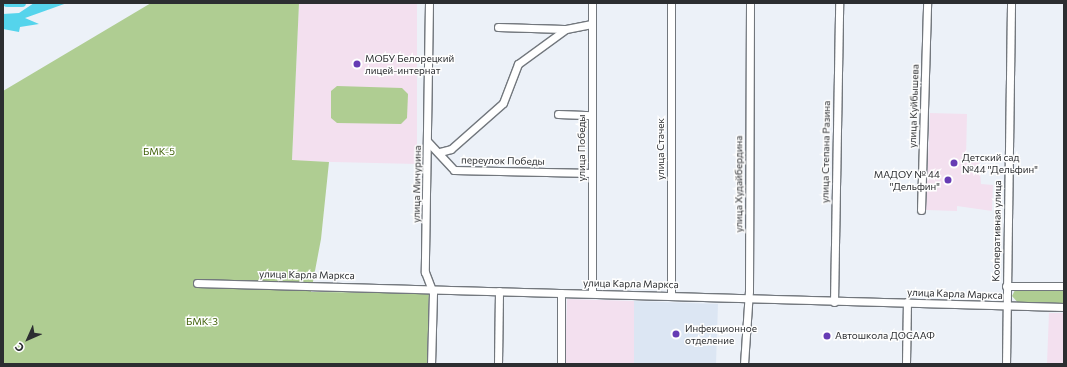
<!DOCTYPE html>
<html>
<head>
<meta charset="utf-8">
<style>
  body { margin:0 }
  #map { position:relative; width:1067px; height:367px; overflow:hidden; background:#ecf1f8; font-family:Commissioner,sans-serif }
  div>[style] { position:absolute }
  .built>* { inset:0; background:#dce6f3 }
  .education>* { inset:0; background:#f3e0ef }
  .green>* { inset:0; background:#afcd92 }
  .water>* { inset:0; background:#55d4ec }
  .river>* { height:8px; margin:-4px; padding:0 4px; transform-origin:4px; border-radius:4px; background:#55d4ec }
  .roads { filter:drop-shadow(1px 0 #72777d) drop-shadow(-1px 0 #72777d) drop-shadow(0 1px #72777d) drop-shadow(0 -1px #72777d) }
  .minor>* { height:7px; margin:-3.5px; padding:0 3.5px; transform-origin:3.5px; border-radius:3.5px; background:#fff }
  .dots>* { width:11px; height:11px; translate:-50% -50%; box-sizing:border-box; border:2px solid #fefefe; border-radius:50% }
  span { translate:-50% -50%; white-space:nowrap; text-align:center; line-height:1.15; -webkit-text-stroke:3px #fefefe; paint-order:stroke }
  .poi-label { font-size:10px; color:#2c2e31 }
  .left { translate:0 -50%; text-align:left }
  .right { translate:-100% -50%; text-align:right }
  .street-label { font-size:10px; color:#2c2e31 }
  .park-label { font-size:10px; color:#3c5e03 }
  .frame { position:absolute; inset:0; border:4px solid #2c2e31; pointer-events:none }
  .north { position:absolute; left:8px; top:319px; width:40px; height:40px; -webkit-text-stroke:3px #fefefe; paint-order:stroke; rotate:225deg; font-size:11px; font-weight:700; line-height:16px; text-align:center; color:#2c2e31 }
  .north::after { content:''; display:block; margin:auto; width:14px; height:18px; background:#2c2e31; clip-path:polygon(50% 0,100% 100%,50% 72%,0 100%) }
</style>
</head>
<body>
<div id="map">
  <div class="built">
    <i style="clip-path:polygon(634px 301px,718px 304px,716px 364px,634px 364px)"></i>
  </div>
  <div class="education">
    <i style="clip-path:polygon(299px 3px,417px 3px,417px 164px,292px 161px)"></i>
    <i style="clip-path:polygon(930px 113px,967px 114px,966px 159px,979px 160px,981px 184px,993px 185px,992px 211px,957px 206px,957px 211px,926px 210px)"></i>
    <i style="clip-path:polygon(567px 299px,634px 301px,634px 364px,565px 364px)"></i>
    <i style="clip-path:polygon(1049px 313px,1064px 313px,1064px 364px,1047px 364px)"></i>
  </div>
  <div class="green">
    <i style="clip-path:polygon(151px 3px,299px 3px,292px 160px,329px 162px,321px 239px,311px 292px,429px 293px,427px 364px,3px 364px,3px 91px)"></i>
    <i style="clip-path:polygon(337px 86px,402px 88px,408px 94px,407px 118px,401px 124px,337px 123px,331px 118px,331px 91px)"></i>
    <i style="clip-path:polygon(1016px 288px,1064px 289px,1064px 305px,1019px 304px,1012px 296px)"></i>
  </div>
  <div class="water">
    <i style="clip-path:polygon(34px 3px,67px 3px,25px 18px,39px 24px,20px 27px,19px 32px,3px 29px,3px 14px,19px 13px)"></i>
  </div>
  <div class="river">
    <i style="left:7px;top:3px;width:15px"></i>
  </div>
  <div class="roads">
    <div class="minor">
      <i style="left:429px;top:3px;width:269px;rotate:90.9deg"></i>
      <i style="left:425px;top:272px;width:22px;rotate:69deg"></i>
      <i style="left:433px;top:293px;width:71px;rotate:91.6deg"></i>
      <i style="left:671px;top:3px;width:292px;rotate:90deg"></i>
      <i style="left:498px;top:27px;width:66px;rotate:1.7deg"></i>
      <i style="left:558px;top:114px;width:34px;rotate:2deg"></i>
      <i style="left:428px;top:142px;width:38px;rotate:47deg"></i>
      <i style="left:454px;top:170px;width:138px;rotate:1.2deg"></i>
      <i style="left:440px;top:152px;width:11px;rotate:-15deg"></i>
      <i style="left:451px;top:149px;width:69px;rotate:-41.5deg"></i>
      <i style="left:503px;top:103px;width:42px;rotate:-69deg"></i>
      <i style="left:518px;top:64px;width:59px;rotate:-36.1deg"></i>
      <i style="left:566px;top:29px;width:26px;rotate:-11deg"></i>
      <i style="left:921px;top:210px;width:207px;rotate:-88.3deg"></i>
      <i style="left:197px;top:283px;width:867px;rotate:1.59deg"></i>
      <i style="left:1006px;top:286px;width:58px"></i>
      <i style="left:561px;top:293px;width:71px;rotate:90deg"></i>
      <i style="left:592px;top:293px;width:290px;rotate:-90deg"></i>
      <i style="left:834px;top:302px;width:299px;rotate:-89deg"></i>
      <i style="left:498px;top:364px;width:73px;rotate:-89.2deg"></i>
      <i style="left:744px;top:364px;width:73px;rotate:-86.1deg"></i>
      <i style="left:749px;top:291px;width:288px;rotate:-89.8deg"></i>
      <i style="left:906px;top:364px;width:62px;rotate:-89.1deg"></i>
      <i style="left:1006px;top:364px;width:361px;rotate:-89.2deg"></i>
    </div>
  </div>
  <div class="dots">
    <i style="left:357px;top:64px;background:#663cb4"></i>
    <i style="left:954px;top:163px;background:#663cb4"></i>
    <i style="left:948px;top:180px;background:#663cb4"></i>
    <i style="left:676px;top:334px;background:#663cb4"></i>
    <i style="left:827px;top:336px;background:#663cb4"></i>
  </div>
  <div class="poi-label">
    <span class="left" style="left:365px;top:64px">МОБУ Белорецкий<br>лицей-интернат</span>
    <span class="left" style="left:962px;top:163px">Детский сад<br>№44 "Дельфин"</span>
    <span class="right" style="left:940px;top:180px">МАДОУ № 44<br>"Дельфин"</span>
    <span class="left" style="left:685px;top:334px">Инфекционное<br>отделение</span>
    <span class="left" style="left:835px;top:336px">Автошкола ДОСААФ</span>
  </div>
  <div class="street-label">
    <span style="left:914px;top:106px;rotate:-88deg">улица Куйбышева</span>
    <span style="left:582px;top:148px;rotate:-90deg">улица Победы</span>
    <span style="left:661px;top:149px;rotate:-90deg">улица Стачек</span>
    <span style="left:826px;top:152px;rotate:-89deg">улица Степана Разина</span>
    <span style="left:503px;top:161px;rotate:1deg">переулок Победы</span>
    <span style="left:417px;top:184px;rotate:-89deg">улица Мичурина</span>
    <span style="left:739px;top:184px;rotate:-90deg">улица Худайбердина</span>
    <span style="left:997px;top:231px;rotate:-89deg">Кооперативная улица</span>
    <span style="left:307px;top:275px;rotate:1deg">улица Карла Маркса</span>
    <span style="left:631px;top:284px;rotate:1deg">улица Карла Маркса</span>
    <span style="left:955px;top:294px;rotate:2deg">улица Карла Маркса</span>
  </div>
  <div class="park-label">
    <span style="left:159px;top:152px">БМК-5</span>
    <span style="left:202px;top:322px">БМК-3</span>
  </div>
  <div class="frame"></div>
  <div class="north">С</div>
</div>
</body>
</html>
